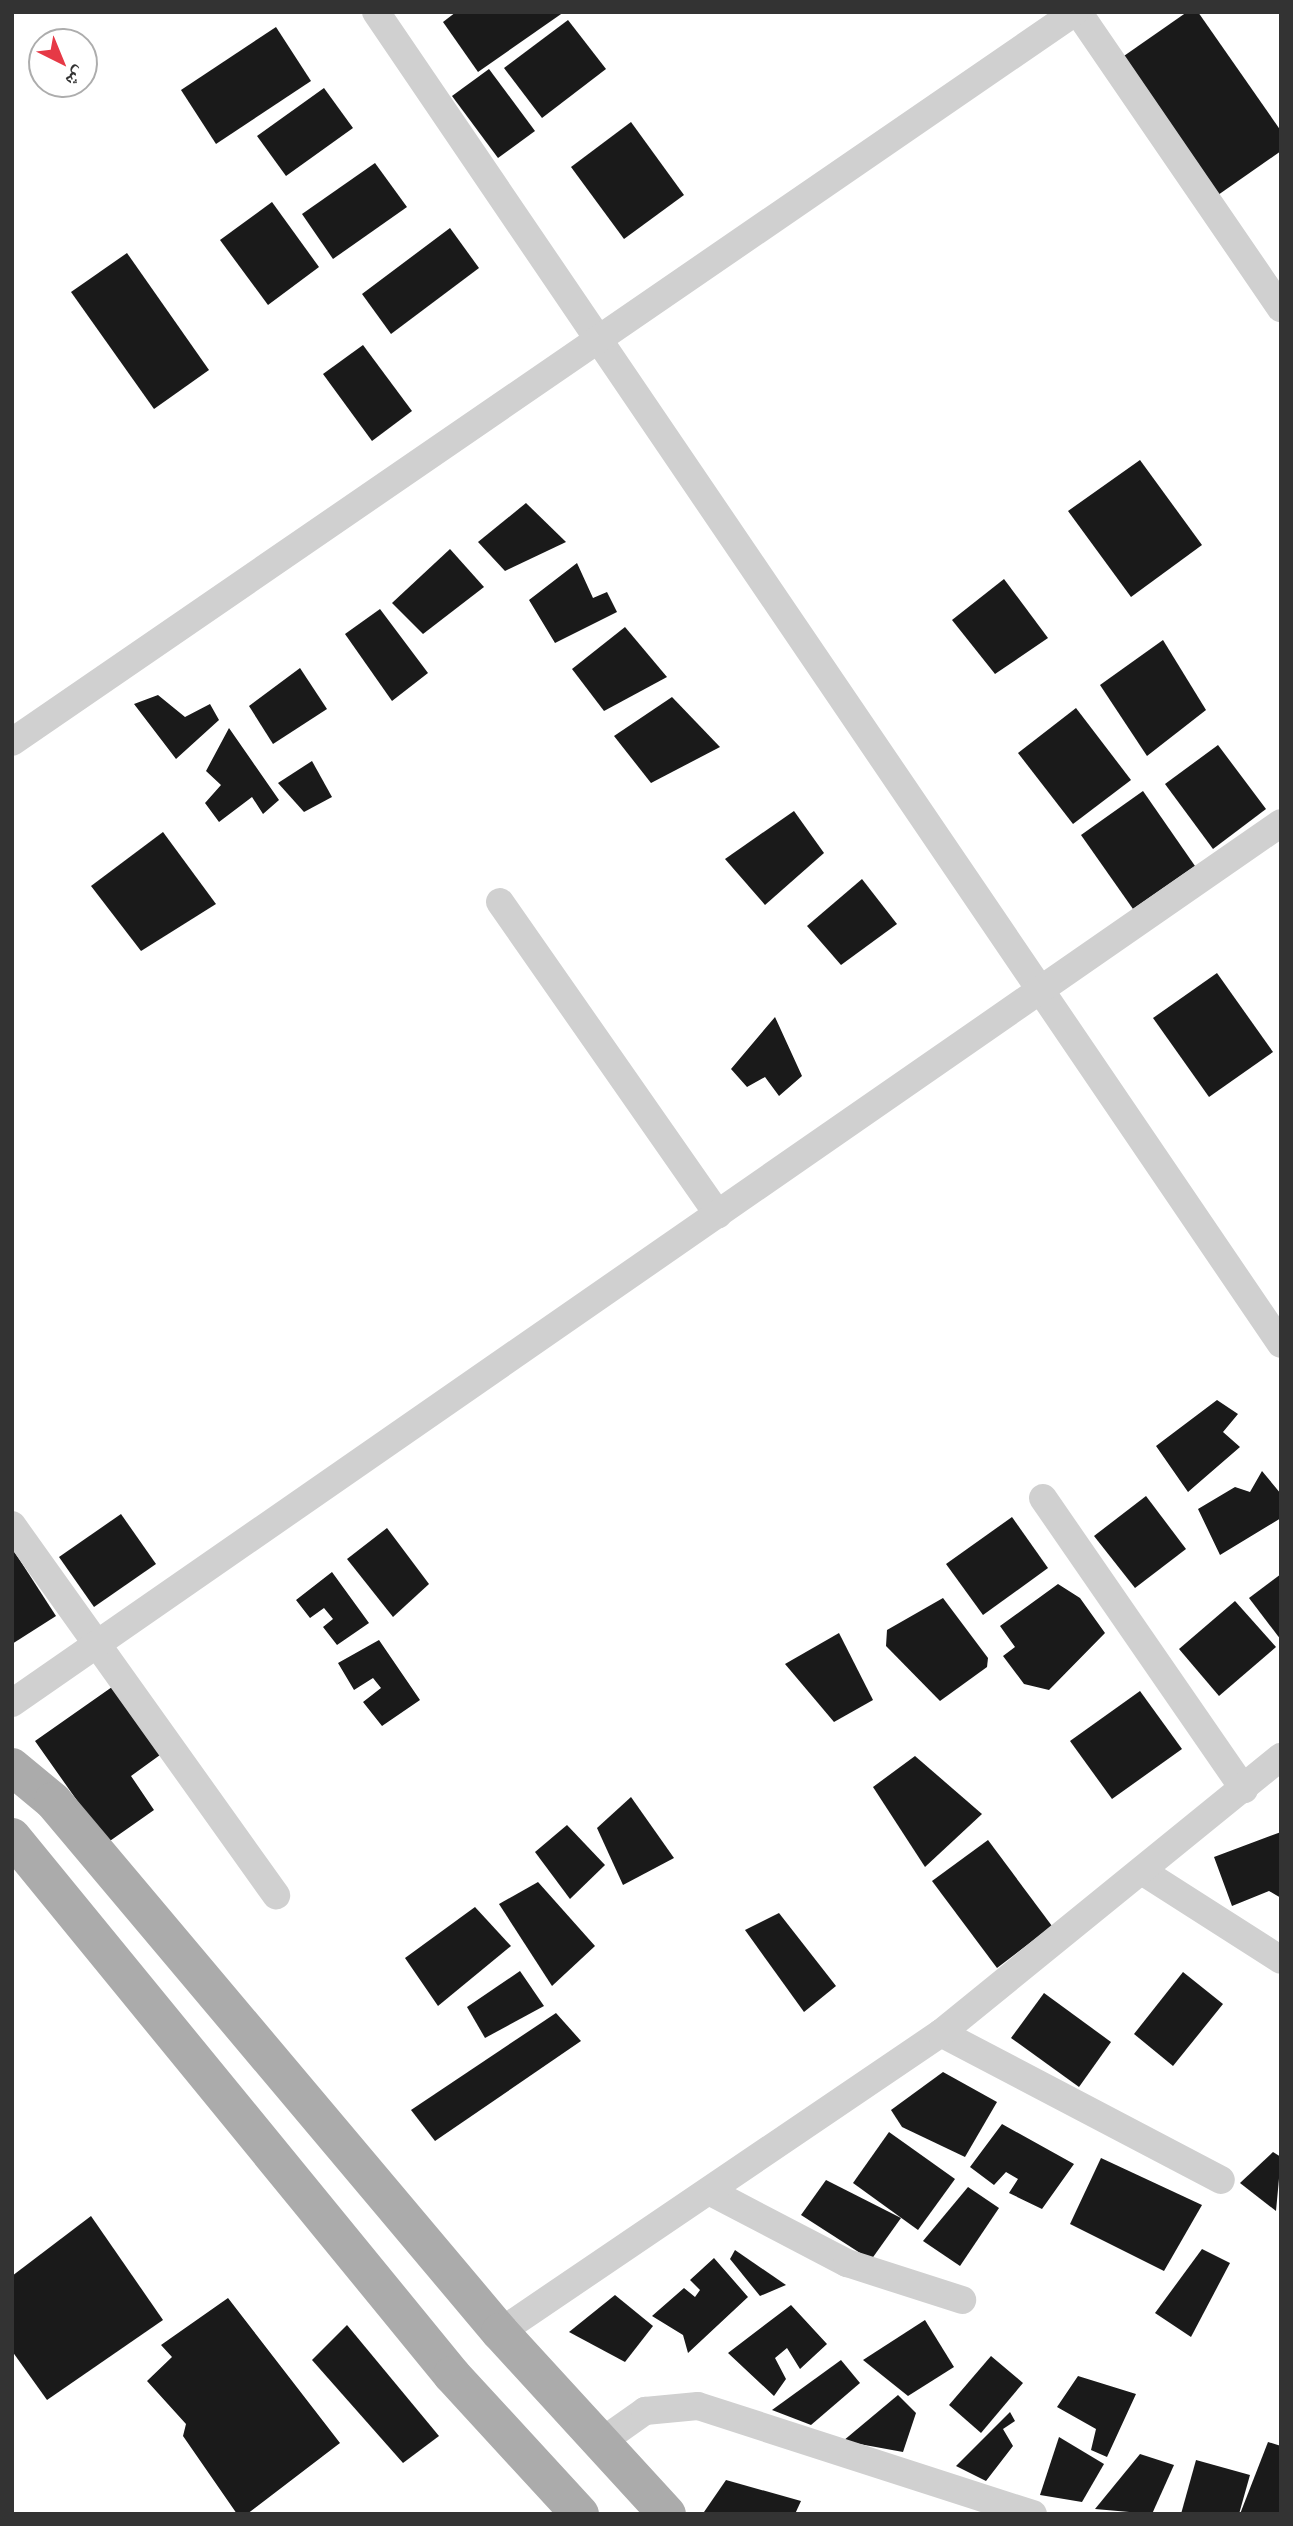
<!DOCTYPE html>
<html>
<head>
<meta charset="utf-8">
<style>
  body { margin:0 }
  #map { position:relative; width:1293px; height:2526px; overflow:hidden; background:#fff; font-family:Arial,"Noto Naskh Arabic",sans-serif }
  div>[style] { position:absolute }
  .building>* { inset:0; background:#1a1a1a }
  .minor>* { height:28px; margin:-14px; padding:0 14px; transform-origin:14px; border-radius:14px; background:#d0d0d0 }
  .primary>* { height:38px; margin:-19px; padding:0 19px; transform-origin:19px; border-radius:19px; background:#ababab }
  span { translate:-50% -50%; white-space:nowrap; text-align:center; line-height:1.15; -webkit-text-stroke:7px #fff; paint-order:stroke }
  .frame { position:absolute; inset:0; border:14px solid #333; pointer-events:none }
  .north { position:absolute; left:28px; top:28px; width:70px; height:70px; box-sizing:border-box; background:#fff; border:2px solid #adadad; border-radius:50%; rotate:137deg; font-size:19px; font-weight:700; line-height:28px; text-align:center; color:#333 }
  .north::after { content:''; display:block; margin:auto; width:24px; height:32px; background:#e63946; clip-path:polygon(50% 0,100% 100%,50% 72%,0 100%) }
</style>
</head>
<body>
<div id="map">
  <div class="building">
    <i style="clip-path:polygon(456px 12px,564px 12px,478px 72px,443px 22px)"></i>
    <i style="clip-path:polygon(1187px 12px,1198px 12px,1281px 131px,1281px 151px,1218px 195px,1121px 58px)"></i>
    <i style="clip-path:polygon(568px 20px,606px 69px,542px 118px,504px 68px)"></i>
    <i style="clip-path:polygon(276px 27px,311px 81px,216px 144px,181px 90px)"></i>
    <i style="clip-path:polygon(489px 69px,535px 131px,498px 158px,452px 96px)"></i>
    <i style="clip-path:polygon(324px 88px,353px 128px,286px 176px,257px 136px)"></i>
    <i style="clip-path:polygon(631px 122px,684px 195px,624px 239px,571px 167px)"></i>
    <i style="clip-path:polygon(375px 163px,407px 207px,333px 259px,302px 214px)"></i>
    <i style="clip-path:polygon(272px 202px,319px 267px,268px 305px,220px 240px)"></i>
    <i style="clip-path:polygon(450px 228px,479px 268px,391px 334px,362px 294px)"></i>
    <i style="clip-path:polygon(127px 253px,209px 370px,154px 409px,71px 292px)"></i>
    <i style="clip-path:polygon(363px 345px,412px 411px,372px 441px,323px 374px)"></i>
    <i style="clip-path:polygon(1140px 460px,1202px 545px,1131px 597px,1068px 511px)"></i>
    <i style="clip-path:polygon(526px 503px,566px 542px,505px 571px,478px 542px)"></i>
    <i style="clip-path:polygon(450px 549px,484px 587px,423px 634px,392px 603px)"></i>
    <i style="clip-path:polygon(577px 563px,593px 598px,607px 592px,617px 612px,555px 643px,529px 600px)"></i>
    <i style="clip-path:polygon(1004px 579px,1048px 638px,995px 674px,952px 620px)"></i>
    <i style="clip-path:polygon(380px 609px,428px 673px,392px 701px,345px 634px)"></i>
    <i style="clip-path:polygon(625px 627px,667px 677px,604px 711px,572px 669px)"></i>
    <i style="clip-path:polygon(1163px 640px,1206px 710px,1147px 756px,1100px 685px)"></i>
    <i style="clip-path:polygon(300px 668px,327px 709px,273px 744px,249px 706px)"></i>
    <i style="clip-path:polygon(158px 695px,185px 717px,210px 704px,219px 720px,176px 759px,134px 704px)"></i>
    <i style="clip-path:polygon(672px 697px,720px 747px,651px 783px,614px 736px)"></i>
    <i style="clip-path:polygon(1076px 708px,1131px 780px,1073px 824px,1018px 753px)"></i>
    <i style="clip-path:polygon(229px 728px,279px 800px,263px 814px,252px 797px,219px 822px,205px 803px,221px 785px,206px 771px)"></i>
    <i style="clip-path:polygon(1218px 745px,1266px 809px,1213px 849px,1165px 784px)"></i>
    <i style="clip-path:polygon(312px 761px,332px 797px,304px 812px,278px 783px)"></i>
    <i style="clip-path:polygon(1143px 791px,1195px 866px,1133px 909px,1081px 835px)"></i>
    <i style="clip-path:polygon(794px 811px,824px 853px,765px 905px,725px 859px)"></i>
    <i style="clip-path:polygon(163px 832px,216px 904px,141px 951px,91px 886px)"></i>
    <i style="clip-path:polygon(862px 879px,897px 924px,841px 965px,807px 926px)"></i>
    <i style="clip-path:polygon(1217px 973px,1273px 1052px,1209px 1097px,1153px 1018px)"></i>
    <i style="clip-path:polygon(775px 1017px,802px 1076px,779px 1096px,765px 1077px,747px 1087px,731px 1069px)"></i>
    <i style="clip-path:polygon(1217px 1400px,1238px 1414px,1223px 1432px,1240px 1447px,1188px 1492px,1156px 1446px)"></i>
    <i style="clip-path:polygon(1262px 1471px,1281px 1494px,1281px 1518px,1220px 1555px,1198px 1509px,1235px 1487px,1250px 1492px)"></i>
    <i style="clip-path:polygon(1146px 1496px,1186px 1549px,1135px 1588px,1094px 1536px)"></i>
    <i style="clip-path:polygon(121px 1514px,156px 1564px,94px 1607px,59px 1557px)"></i>
    <i style="clip-path:polygon(1012px 1517px,1048px 1568px,983px 1615px,946px 1564px)"></i>
    <i style="clip-path:polygon(387px 1528px,429px 1584px,393px 1617px,347px 1559px)"></i>
    <i style="clip-path:polygon(12px 1548px,56px 1616px,12px 1644px)"></i>
    <i style="clip-path:polygon(332px 1572px,369px 1623px,337px 1645px,323px 1627px,333px 1619px,324px 1608px,310px 1618px,296px 1600px)"></i>
    <i style="clip-path:polygon(1281px 1574px,1281px 1640px,1249px 1598px)"></i>
    <i style="clip-path:polygon(1058px 1584px,1080px 1598px,1105px 1633px,1049px 1690px,1024px 1684px,1003px 1656px,1015px 1647px,1000px 1626px)"></i>
    <i style="clip-path:polygon(943px 1598px,988px 1658px,987px 1667px,940px 1701px,886px 1646px,887px 1630px)"></i>
    <i style="clip-path:polygon(1235px 1601px,1276px 1647px,1219px 1696px,1179px 1649px)"></i>
    <i style="clip-path:polygon(839px 1633px,873px 1700px,834px 1722px,785px 1664px)"></i>
    <i style="clip-path:polygon(379px 1640px,420px 1700px,382px 1726px,363px 1702px,381px 1688px,373px 1678px,354px 1690px,338px 1663px)"></i>
    <i style="clip-path:polygon(112px 1687px,160px 1755px,131px 1776px,154px 1810px,107px 1843px,35px 1741px)"></i>
    <i style="clip-path:polygon(1140px 1691px,1182px 1749px,1112px 1799px,1070px 1741px)"></i>
    <i style="clip-path:polygon(915px 1756px,982px 1814px,925px 1867px,873px 1787px)"></i>
    <i style="clip-path:polygon(631px 1797px,674px 1858px,623px 1885px,597px 1828px)"></i>
    <i style="clip-path:polygon(567px 1825px,605px 1865px,570px 1899px,535px 1852px)"></i>
    <i style="clip-path:polygon(1281px 1832px,1281px 1898px,1269px 1891px,1232px 1906px,1214px 1857px)"></i>
    <i style="clip-path:polygon(988px 1840px,1052px 1926px,997px 1968px,932px 1881px)"></i>
    <i style="clip-path:polygon(538px 1882px,595px 1946px,552px 1986px,499px 1904px)"></i>
    <i style="clip-path:polygon(475px 1907px,511px 1946px,438px 2006px,405px 1958px)"></i>
    <i style="clip-path:polygon(779px 1913px,836px 1986px,804px 2012px,745px 1930px)"></i>
    <i style="clip-path:polygon(520px 1971px,544px 2006px,485px 2038px,467px 2007px)"></i>
    <i style="clip-path:polygon(1183px 1972px,1223px 2004px,1173px 2066px,1134px 2034px)"></i>
    <i style="clip-path:polygon(1044px 1993px,1111px 2042px,1079px 2087px,1011px 2038px)"></i>
    <i style="clip-path:polygon(556px 2013px,581px 2041px,435px 2141px,411px 2110px)"></i>
    <i style="clip-path:polygon(943px 2072px,997px 2102px,965px 2157px,902px 2127px,891px 2110px)"></i>
    <i style="clip-path:polygon(1002px 2124px,1074px 2164px,1042px 2209px,1009px 2193px,1018px 2179px,1006px 2172px,994px 2185px,970px 2167px)"></i>
    <i style="clip-path:polygon(889px 2132px,955px 2179px,918px 2230px,853px 2183px)"></i>
    <i style="clip-path:polygon(1273px 2152px,1281px 2157px,1276px 2211px,1240px 2183px)"></i>
    <i style="clip-path:polygon(1101px 2158px,1202px 2205px,1164px 2271px,1070px 2224px)"></i>
    <i style="clip-path:polygon(826px 2180px,901px 2218px,871px 2260px,801px 2215px)"></i>
    <i style="clip-path:polygon(968px 2187px,999px 2208px,960px 2266px,923px 2241px)"></i>
    <i style="clip-path:polygon(91px 2216px,163px 2320px,47px 2400px,12px 2351px,12px 2276px)"></i>
    <i style="clip-path:polygon(1202px 2249px,1230px 2263px,1191px 2337px,1155px 2313px)"></i>
    <i style="clip-path:polygon(735px 2250px,786px 2285px,760px 2296px,730px 2259px)"></i>
    <i style="clip-path:polygon(714px 2258px,748px 2297px,688px 2353px,683px 2335px,652px 2316px,684px 2288px,695px 2297px,700px 2290px,690px 2280px)"></i>
    <i style="clip-path:polygon(615px 2295px,653px 2326px,625px 2362px,569px 2332px)"></i>
    <i style="clip-path:polygon(228px 2298px,340px 2443px,247px 2514px,237px 2514px,183px 2436px,186px 2424px,147px 2381px,172px 2357px,161px 2345px)"></i>
    <i style="clip-path:polygon(791px 2305px,827px 2344px,800px 2369px,787px 2348px,775px 2358px,786px 2379px,774px 2396px,728px 2353px)"></i>
    <i style="clip-path:polygon(925px 2320px,954px 2367px,908px 2396px,863px 2360px)"></i>
    <i style="clip-path:polygon(347px 2325px,439px 2436px,403px 2463px,312px 2360px)"></i>
    <i style="clip-path:polygon(991px 2356px,1023px 2383px,981px 2433px,949px 2405px)"></i>
    <i style="clip-path:polygon(841px 2360px,860px 2383px,811px 2425px,772px 2410px)"></i>
    <i style="clip-path:polygon(1078px 2376px,1136px 2394px,1107px 2457px,1091px 2450px,1096px 2429px,1057px 2407px)"></i>
    <i style="clip-path:polygon(898px 2395px,916px 2413px,903px 2452px,843px 2441px)"></i>
    <i style="clip-path:polygon(1010px 2412px,1015px 2421px,1003px 2429px,1013px 2446px,986px 2481px,956px 2466px)"></i>
    <i style="clip-path:polygon(1059px 2437px,1104px 2464px,1082px 2502px,1040px 2495px)"></i>
    <i style="clip-path:polygon(1268px 2442px,1281px 2446px,1281px 2514px,1240px 2514px)"></i>
    <i style="clip-path:polygon(1140px 2454px,1174px 2465px,1152px 2514px,1095px 2509px)"></i>
    <i style="clip-path:polygon(1196px 2460px,1250px 2475px,1239px 2514px,1181px 2514px)"></i>
    <i style="clip-path:polygon(726px 2480px,801px 2501px,795px 2514px,704px 2512px)"></i>
  </div>
  <div class="minor">
    <i style="left:376px;top:12px;width:1610px;rotate:55.81deg"></i>
    <i style="left:1078px;top:12px;width:359px;rotate:55.6deg"></i>
    <i style="left:12px;top:742px;width:1290px;rotate:-34.48deg"></i>
    <i style="left:500px;top:902px;width:381px;rotate:55.1deg"></i>
    <i style="left:1043px;top:1498px;width:354px;rotate:55.4deg"></i>
    <i style="left:12px;top:1525px;width:455px;rotate:54.5deg"></i>
    <i style="left:12px;top:1703px;width:1544px;rotate:-34.74deg"></i>
    <i style="left:1145px;top:1873px;width:161px;rotate:32.6deg"></i>
    <i style="left:941px;top:2033px;width:316px;rotate:27.7deg"></i>
    <i style="left:709px;top:2191px;width:156px;rotate:27.6deg"></i>
    <i style="left:847px;top:2263px;width:121px;rotate:17.8deg"></i>
    <i style="left:500px;top:2332px;width:533px;rotate:-34.14deg"></i>
    <i style="left:941px;top:2033px;width:438px;rotate:-39.1deg"></i>
    <i style="left:601px;top:2442px;width:54px;rotate:-35.2deg"></i>
    <i style="left:645px;top:2411px;width:53px;rotate:-5.4deg"></i>
    <i style="left:698px;top:2406px;width:352px;rotate:17.9deg"></i>
  </div>
  <div class="primary">
    <i style="left:12px;top:1767px;width:53px;rotate:39.7deg"></i>
    <i style="left:53px;top:1801px;width:694px;rotate:49.91deg"></i>
    <i style="left:500px;top:2332px;width:247px;rotate:47.5deg"></i>
    <i style="left:12px;top:1837px;width:695px;rotate:50.72deg"></i>
    <i style="left:452px;top:2375px;width:189px;rotate:47.4deg"></i>
  </div>
  <div class="frame"></div>
  <div class="north">ش</div>
</div>
</body>
</html>
